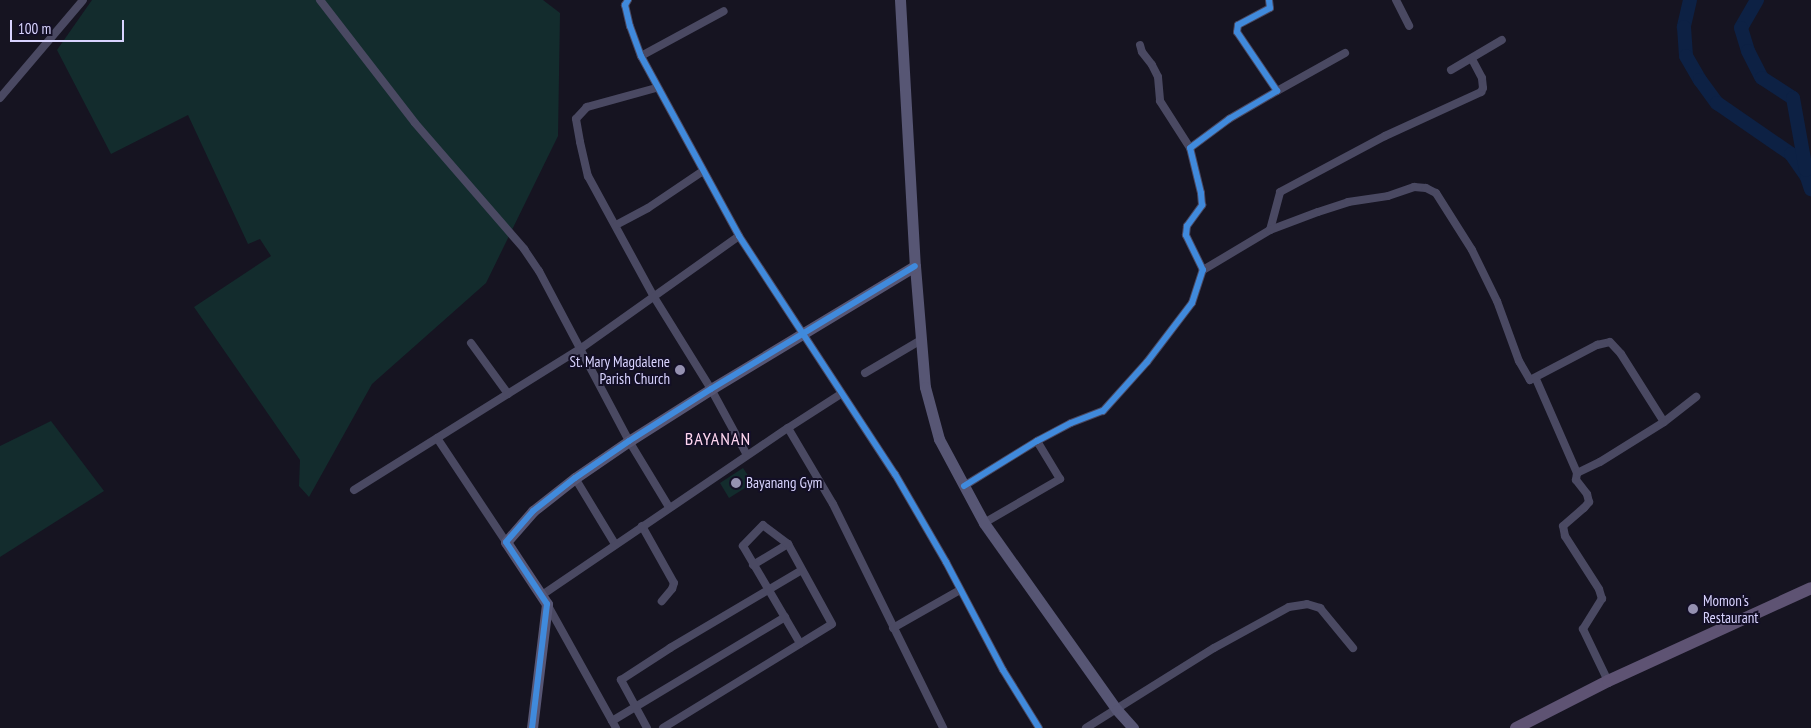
<!DOCTYPE html>
<html>
<head>
<meta charset="utf-8">
<style>
  body { margin:0 }
  #map { position:relative; width:1811px; height:728px; overflow:hidden; background:#161421; font-family:"PT Sans Narrow",sans-serif }
  div>[style] { position:absolute }
  .green>* { inset:0; background:#132c2d }
  .river>* { height:14px; margin:-7px; padding:0 7px; transform-origin:7px; border-radius:7px; background:#0d2144 }
  .street>* { height:8px; margin:-4px; padding:0 4px; transform-origin:4px; border-radius:4px; background:#4a4962 }
  .secondary>* { height:11px; margin:-5.5px; padding:0 5.5px; transform-origin:5.5px; border-radius:5.5px; background:#575674 }
  .primary>* { height:12px; margin:-6px; padding:0 6px; transform-origin:6px; border-radius:6px; background:#5e5373 }
  .cycleway>* { height:6px; margin:-3px; padding:0 3px; transform-origin:3px; border-radius:3px; background:#408adc }
  .dots>* { width:14px; height:14px; translate:-50% -50%; box-sizing:border-box; border:2px solid #130f26; border-radius:50% }
  span { translate:-50% -50%; white-space:nowrap; text-align:center; line-height:1.15; -webkit-text-stroke:4px #130f26; paint-order:stroke }
  .poi-label { font-size:15px; color:#d9d4ff }
  .right { translate:-100% -50%; text-align:right }
  .left { translate:0 -50%; text-align:left }
  .quarter-label { font-size:18px; color:#ffd6f0; letter-spacing:1px }
  .scale { position:absolute; left:10px; top:20px; width:114px; height:22px; box-sizing:border-box; border:2px solid #d9d4ff; border-top:0; padding-left:6px; font-size:15px; line-height:18px; white-space:nowrap; color:#d9d4ff; -webkit-text-stroke:4px #130f26; paint-order:stroke }
</style>
</head>
<body>
<div id="map">
  <div class="green">
    <i style="clip-path:polygon(92px 0,543px 0,560px 13px,558px 136px,486px 283px,372px 384px,309px 497px,299px 486px,300px 460px,194px 307px,271px 256px,260px 239px,248px 244px,188px 115px,111px 154px,57px 50px)"></i>
    <i style="clip-path:polygon(51px 421px,104px 491px,0 557px,0 446px)"></i>
    <i style="clip-path:polygon(743px 468px,753px 483px,729px 498px,720px 483px)"></i>
  </div>
  <div class="river">
    <i style="left:1690px;top:0;width:28px;rotate:103deg"></i>
    <i style="left:1684px;top:27px;width:29px;rotate:86deg"></i>
    <i style="left:1686px;top:56px;width:28px;rotate:60deg"></i>
    <i style="left:1700px;top:80px;width:29px;rotate:54deg"></i>
    <i style="left:1717px;top:103px;width:90px;rotate:34.6deg"></i>
    <i style="left:1791px;top:154px;width:28px;rotate:55deg"></i>
    <i style="left:1807px;top:177px;width:13px;rotate:72deg"></i>
    <i style="left:1757px;top:0;width:32px;rotate:120deg"></i>
    <i style="left:1741px;top:28px;width:24px;rotate:73deg"></i>
    <i style="left:1748px;top:51px;width:30px;rotate:63deg"></i>
    <i style="left:1762px;top:78px;width:37px;rotate:33deg"></i>
    <i style="left:1793px;top:98px;width:73px;rotate:79.8deg"></i>
  </div>
  <div class="street">
    <i style="left:320px;top:0;width:155px;rotate:52.3deg"></i>
    <i style="left:415px;top:123px;width:167px;rotate:49.1deg"></i>
    <i style="left:524px;top:249px;width:27px;rotate:56deg"></i>
    <i style="left:539px;top:271px;width:192px;rotate:62.1deg"></i>
    <i style="left:629px;top:441px;width:77px;rotate:58.8deg"></i>
    <i style="left:628px;top:0;width:6px;rotate:121deg"></i>
    <i style="left:625px;top:5px;width:22px;rotate:77deg"></i>
    <i style="left:630px;top:26px;width:32px;rotate:70deg"></i>
    <i style="left:641px;top:56px;width:205px;rotate:61.4deg"></i>
    <i style="left:739px;top:236px;width:285px;rotate:56.8deg"></i>
    <i style="left:895px;top:474px;width:102px;rotate:59.9deg"></i>
    <i style="left:946px;top:562px;width:122px;rotate:62.2deg"></i>
    <i style="left:1003px;top:670px;width:68px;rotate:58.2deg"></i>
    <i style="left:1396px;top:0;width:29px;rotate:63deg"></i>
    <i style="left:1140px;top:45px;width:7px;rotate:74deg"></i>
    <i style="left:1142px;top:52px;width:16px;rotate:52deg"></i>
    <i style="left:1152px;top:65px;width:13px;rotate:63deg"></i>
    <i style="left:1158px;top:77px;width:24px;rotate:85deg"></i>
    <i style="left:1160px;top:101px;width:56px;rotate:57.4deg"></i>
    <i style="left:641px;top:56px;width:94px;rotate:-28.5deg"></i>
    <i style="left:1451px;top:70px;width:59px;rotate:-30.5deg"></i>
    <i style="left:656px;top:88px;width:72px;rotate:164.6deg"></i>
    <i style="left:587px;top:107px;width:16px;rotate:133deg"></i>
    <i style="left:576px;top:119px;width:23px;rotate:80deg"></i>
    <i style="left:580px;top:142px;width:35px;rotate:77deg"></i>
    <i style="left:588px;top:176px;width:138px;rotate:61.4deg"></i>
    <i style="left:654px;top:297px;width:108px;rotate:58.2deg"></i>
    <i style="left:711px;top:389px;width:75px;rotate:61.4deg"></i>
    <i style="left:1277px;top:91px;width:78px;rotate:-29.2deg"></i>
    <i style="left:0;top:98px;width:128px;rotate:-49.7deg"></i>
    <i style="left:616px;top:225px;width:36px;rotate:-28deg"></i>
    <i style="left:648px;top:208px;width:66px;rotate:-33.9deg"></i>
    <i style="left:1270px;top:230px;width:39px;rotate:-75deg"></i>
    <i style="left:1280px;top:192px;width:119px;rotate:-28.1deg"></i>
    <i style="left:1385px;top:136px;width:106px;rotate:-24.6deg"></i>
    <i style="left:1481px;top:92px;width:4px;rotate:-63deg"></i>
    <i style="left:1483px;top:88px;width:10px;rotate:-96deg"></i>
    <i style="left:1482px;top:78px;width:21px;rotate:-118deg"></i>
    <i style="left:1203px;top:270px;width:78px;rotate:-30.8deg"></i>
    <i style="left:1270px;top:230px;width:51px;rotate:-20.6deg"></i>
    <i style="left:1318px;top:212px;width:32px;rotate:-18deg"></i>
    <i style="left:1348px;top:202px;width:40px;rotate:-8.5deg"></i>
    <i style="left:1388px;top:196px;width:28px;rotate:-19deg"></i>
    <i style="left:1414px;top:187px;width:12px;rotate:5deg"></i>
    <i style="left:1426px;top:188px;width:11px;rotate:27deg"></i>
    <i style="left:1436px;top:193px;width:67px;rotate:57.7deg"></i>
    <i style="left:1472px;top:250px;width:57px;rotate:63.9deg"></i>
    <i style="left:1497px;top:301px;width:64px;rotate:69.9deg"></i>
    <i style="left:1519px;top:361px;width:22px;rotate:60deg"></i>
    <i style="left:1530px;top:380px;width:76px;rotate:-27.6deg"></i>
    <i style="left:1597px;top:345px;width:13px;rotate:-13deg"></i>
    <i style="left:1610px;top:342px;width:16px;rotate:47deg"></i>
    <i style="left:1621px;top:354px;width:80px;rotate:57.7deg"></i>
    <i style="left:1664px;top:422px;width:41px;rotate:-38deg"></i>
    <i style="left:471px;top:343px;width:63px;rotate:54deg"></i>
    <i style="left:865px;top:373px;width:65px;rotate:-30.5deg"></i>
    <i style="left:1536px;top:379px;width:103px;rotate:66.4deg"></i>
    <i style="left:788px;top:428px;width:88px;rotate:59.4deg"></i>
    <i style="left:833px;top:504px;width:250px;rotate:63.8deg"></i>
    <i style="left:437px;top:438px;width:125px;rotate:56.4deg"></i>
    <i style="left:575px;top:478px;width:77px;rotate:58.8deg"></i>
    <i style="left:964px;top:486px;width:86px;rotate:-31.7deg"></i>
    <i style="left:1037px;top:441px;width:38px;rotate:-28deg"></i>
    <i style="left:1071px;top:423px;width:34px;rotate:-21deg"></i>
    <i style="left:1103px;top:411px;width:66px;rotate:-48.1deg"></i>
    <i style="left:1147px;top:362px;width:74px;rotate:-52.7deg"></i>
    <i style="left:1192px;top:303px;width:35px;rotate:-72deg"></i>
    <i style="left:1203px;top:270px;width:39px;rotate:-116deg"></i>
    <i style="left:1186px;top:235px;width:9px;rotate:-84deg"></i>
    <i style="left:1187px;top:226px;width:26px;rotate:-54deg"></i>
    <i style="left:1202px;top:205px;width:12px;rotate:-95deg"></i>
    <i style="left:1201px;top:193px;width:46px;rotate:-103.7deg"></i>
    <i style="left:1190px;top:148px;width:49px;rotate:-36.6deg"></i>
    <i style="left:1229px;top:119px;width:56px;rotate:-30.3deg"></i>
    <i style="left:1277px;top:91px;width:71px;rotate:-124.1deg"></i>
    <i style="left:1237px;top:32px;width:7px;rotate:-82deg"></i>
    <i style="left:1238px;top:25px;width:36px;rotate:-28deg"></i>
    <i style="left:1270px;top:8px;width:8px;rotate:-97deg"></i>
    <i style="left:354px;top:490px;width:266px;rotate:-32deg"></i>
    <i style="left:580px;top:349px;width:195px;rotate:-35.4deg"></i>
    <i style="left:984px;top:523px;width:88px;rotate:-30.1deg"></i>
    <i style="left:1060px;top:479px;width:44px;rotate:-121.2deg"></i>
    <i style="left:642px;top:526px;width:65px;rotate:60.7deg"></i>
    <i style="left:674px;top:583px;width:6px;rotate:108deg"></i>
    <i style="left:672px;top:589px;width:16px;rotate:130deg"></i>
    <i style="left:753px;top:565px;width:41px;rotate:-31deg"></i>
    <i style="left:542px;top:595px;width:297px;rotate:-34.2deg"></i>
    <i style="left:788px;top:428px;width:63px;rotate:-32.7deg"></i>
    <i style="left:547px;top:604px;width:142px;rotate:60.9deg"></i>
    <i style="left:893px;top:628px;width:77px;rotate:-29.6deg"></i>
    <i style="left:1608px;top:681px;width:58px;rotate:-115.7deg"></i>
    <i style="left:1583px;top:629px;width:36px;rotate:-58deg"></i>
    <i style="left:1602px;top:599px;width:10px;rotate:-107deg"></i>
    <i style="left:1599px;top:589px;width:63px;rotate:-122.7deg"></i>
    <i style="left:1565px;top:536px;width:10px;rotate:-101deg"></i>
    <i style="left:1563px;top:526px;width:28px;rotate:-41deg"></i>
    <i style="left:1584px;top:508px;width:8px;rotate:-50deg"></i>
    <i style="left:1589px;top:502px;width:8px;rotate:-104deg"></i>
    <i style="left:1587px;top:494px;width:18px;rotate:-128deg"></i>
    <i style="left:1576px;top:480px;width:7px;rotate:-82deg"></i>
    <i style="left:1577px;top:473px;width:25px;rotate:-26deg"></i>
    <i style="left:1600px;top:462px;width:75px;rotate:-32deg"></i>
    <i style="left:612px;top:721px;width:202px;rotate:-31deg"></i>
    <i style="left:647px;top:728px;width:55px;rotate:-118.4deg"></i>
    <i style="left:621px;top:680px;width:59px;rotate:-33.1deg"></i>
    <i style="left:670px;top:648px;width:153px;rotate:-30.6deg"></i>
    <i style="left:663px;top:728px;width:198px;rotate:-31.6deg"></i>
    <i style="left:832px;top:624px;width:91px;rotate:-118.8deg"></i>
    <i style="left:788px;top:544px;width:31px;rotate:-143deg"></i>
    <i style="left:763px;top:525px;width:29px;rotate:134deg"></i>
    <i style="left:743px;top:546px;width:113px;rotate:59.6deg"></i>
    <i style="left:1086px;top:728px;width:151px;rotate:-32deg"></i>
    <i style="left:1214px;top:648px;width:85px;rotate:-28.7deg"></i>
    <i style="left:1289px;top:607px;width:18px;rotate:-9deg"></i>
    <i style="left:1307px;top:604px;width:14px;rotate:17deg"></i>
    <i style="left:1320px;top:608px;width:52px;rotate:50.5deg"></i>
  </div>
  <div class="secondary">
    <i style="left:900px;top:0;width:266px;rotate:86.8deg"></i>
    <i style="left:915px;top:266px;width:121px;rotate:85.3deg"></i>
    <i style="left:925px;top:387px;width:54px;rotate:74.9deg"></i>
    <i style="left:939px;top:439px;width:95px;rotate:61.8deg"></i>
    <i style="left:984px;top:523px;width:229px;rotate:54.6deg"></i>
    <i style="left:1117px;top:710px;width:24px;rotate:48deg"></i>
    <i style="left:532px;top:728px;width:125px;rotate:-83.1deg"></i>
    <i style="left:547px;top:604px;width:74px;rotate:-123.5deg"></i>
    <i style="left:506px;top:542px;width:41px;rotate:-48.9deg"></i>
    <i style="left:533px;top:511px;width:53px;rotate:-38.2deg"></i>
    <i style="left:575px;top:478px;width:65px;rotate:-34.4deg"></i>
    <i style="left:629px;top:441px;width:97px;rotate:-32.4deg"></i>
    <i style="left:711px;top:389px;width:238px;rotate:-31.1deg"></i>
  </div>
  <div class="primary">
    <i style="left:1516px;top:728px;width:103px;rotate:-27.1deg"></i>
    <i style="left:1608px;top:681px;width:223px;rotate:-24.6deg"></i>
  </div>
  <div class="cycleway">
    <i style="left:628px;top:0;width:6px;rotate:121deg"></i>
    <i style="left:625px;top:5px;width:22px;rotate:77deg"></i>
    <i style="left:630px;top:26px;width:32px;rotate:70deg"></i>
    <i style="left:641px;top:56px;width:205px;rotate:61.4deg"></i>
    <i style="left:739px;top:236px;width:285px;rotate:56.8deg"></i>
    <i style="left:895px;top:474px;width:102px;rotate:59.9deg"></i>
    <i style="left:946px;top:562px;width:122px;rotate:62.2deg"></i>
    <i style="left:1003px;top:670px;width:68px;rotate:58.2deg"></i>
    <i style="left:964px;top:486px;width:86px;rotate:-31.7deg"></i>
    <i style="left:1037px;top:441px;width:38px;rotate:-28deg"></i>
    <i style="left:1071px;top:423px;width:34px;rotate:-21deg"></i>
    <i style="left:1103px;top:411px;width:66px;rotate:-48.1deg"></i>
    <i style="left:1147px;top:362px;width:74px;rotate:-52.7deg"></i>
    <i style="left:1192px;top:303px;width:35px;rotate:-72deg"></i>
    <i style="left:1203px;top:270px;width:39px;rotate:-116deg"></i>
    <i style="left:1186px;top:235px;width:9px;rotate:-84deg"></i>
    <i style="left:1187px;top:226px;width:26px;rotate:-54deg"></i>
    <i style="left:1202px;top:205px;width:12px;rotate:-95deg"></i>
    <i style="left:1201px;top:193px;width:46px;rotate:-103.7deg"></i>
    <i style="left:1190px;top:148px;width:49px;rotate:-36.6deg"></i>
    <i style="left:1229px;top:119px;width:56px;rotate:-30.3deg"></i>
    <i style="left:1277px;top:91px;width:71px;rotate:-124.1deg"></i>
    <i style="left:1237px;top:32px;width:7px;rotate:-82deg"></i>
    <i style="left:1238px;top:25px;width:36px;rotate:-28deg"></i>
    <i style="left:1270px;top:8px;width:8px;rotate:-97deg"></i>
    <i style="left:532px;top:728px;width:125px;rotate:-83.1deg"></i>
    <i style="left:547px;top:604px;width:74px;rotate:-123.5deg"></i>
    <i style="left:506px;top:542px;width:41px;rotate:-48.9deg"></i>
    <i style="left:533px;top:511px;width:53px;rotate:-38.2deg"></i>
    <i style="left:575px;top:478px;width:65px;rotate:-34.4deg"></i>
    <i style="left:629px;top:441px;width:97px;rotate:-32.4deg"></i>
    <i style="left:711px;top:389px;width:238px;rotate:-31.1deg"></i>
  </div>
  <div class="dots">
    <i style="left:680px;top:370px;background:#9591b1"></i>
    <i style="left:736px;top:483px;background:#9591b1"></i>
    <i style="left:1693px;top:609px;background:#9591b1"></i>
  </div>
  <div class="poi-label">
    <span class="right" style="left:670px;top:370px">St. Mary Magdalene<br>Parish Church</span>
    <span class="left" style="left:746px;top:483px">Bayanang Gym</span>
    <span class="left" style="left:1703px;top:609px">Momon's<br>Restaurant</span>
  </div>
  <div class="quarter-label">
    <span style="left:718px;top:439px">BAYANAN</span>
  </div>
  <div class="scale">100 m</div>
</div>
</body>
</html>
